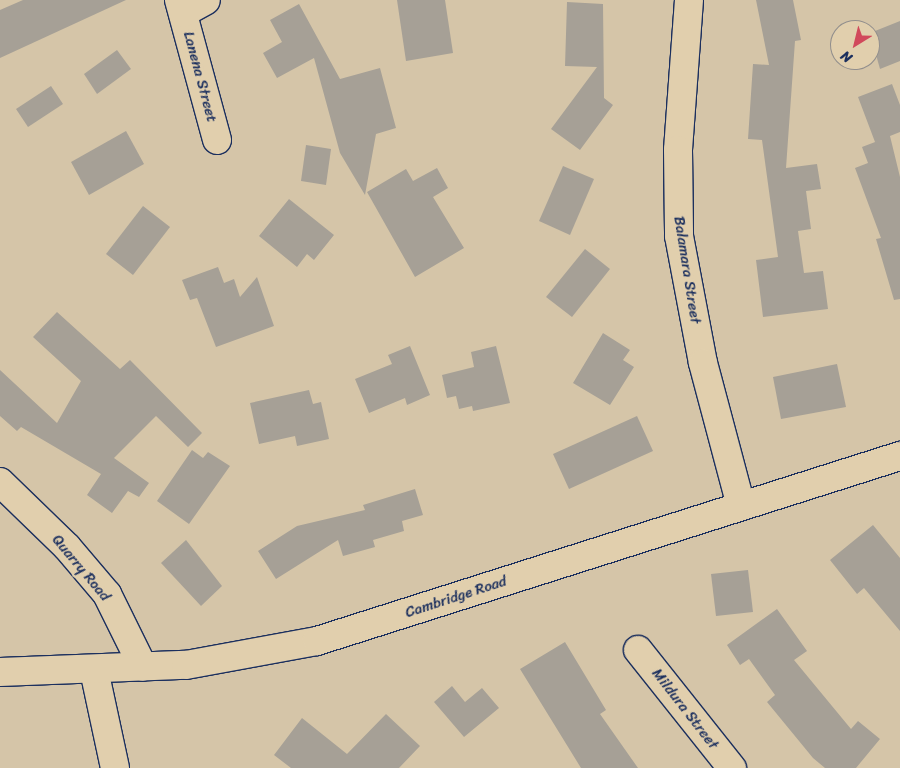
<!DOCTYPE html>
<html>
<head>
<meta charset="utf-8">
<style>
  body { margin:0 }
  #map { position:relative; width:900px; height:768px; overflow:hidden; background:#d5c5a8; font-family:Sriracha,sans-serif }
  div>[style] { position:absolute }
  .building>* { inset:0; background:#a6a096 }
  .roads { filter:drop-shadow(1px 0 #1b2f5e) drop-shadow(-1px 0 #1b2f5e) drop-shadow(0 1px #1b2f5e) drop-shadow(0 -1px #1b2f5e) }
  .minor>* { height:28px; margin:-14px; padding:0 14px; transform-origin:14px; border-radius:14px; background:#e1cfad }
  .major>* { height:28px; margin:-14px; padding:0 14px; transform-origin:14px; border-radius:14px; background:#e1cfad }
  span { translate:-50% -50%; white-space:nowrap; text-align:center; line-height:1.15; -webkit-text-stroke:5px #e1cfad; paint-order:stroke }
  .street-label { font-size:15px; color:#1b2f5e }
  .north { position:absolute; left:830px; top:20px; width:50px; height:50px; box-sizing:border-box; background:#e1cfad; border:1px solid #928f8d; border-radius:50%; rotate:216deg; font-size:14px; font-weight:700; line-height:20px; text-align:center; color:#1b2f5e }
  .north::after { content:''; display:block; margin:auto; width:18px; height:22px; background:#d1495b; clip-path:polygon(50% 0,100% 100%,50% 72%,0 100%) }
</style>
</head>
<body>
<div id="map">
  <div class="building">
    <i style="clip-path:polygon(23px 0,126px 0,0 58px,0 10px)"></i>
    <i style="clip-path:polygon(397px 0,445px 0,453px 53px,406px 61px)"></i>
    <i style="clip-path:polygon(756px 0,793px 0,801px 40px,795px 41px,786px 168px,817px 164px,821px 189px,806px 191px,811px 229px,798px 231px,804px 273px,823px 271px,828px 309px,763px 317px,756px 260px,778px 257px,762px 140px,748px 139px,753px 64px,769px 65px)"></i>
    <i style="clip-path:polygon(567px 2px,603px 4px,604px 98px,613px 105px,580px 150px,551px 129px,597px 67px,565px 66px)"></i>
    <i style="clip-path:polygon(299px 4px,340px 79px,380px 68px,396px 128px,376px 134px,365px 195px,340px 153px,314px 58px,277px 78px,263px 53px,282px 42px,270px 20px)"></i>
    <i style="clip-path:polygon(900px 21px,900px 61px,880px 69px,870px 33px)"></i>
    <i style="clip-path:polygon(117px 50px,131px 69px,97px 94px,84px 74px)"></i>
    <i style="clip-path:polygon(892px 84px,900px 105px,900px 132px,890px 136px,900px 177px,900px 299px,894px 300px,876px 239px,881px 238px,855px 168px,868px 163px,862px 147px,883px 139px,875px 142px,858px 97px)"></i>
    <i style="clip-path:polygon(51px 86px,63px 104px,28px 127px,16px 109px)"></i>
    <i style="clip-path:polygon(126px 131px,144px 164px,89px 195px,71px 162px)"></i>
    <i style="clip-path:polygon(306px 145px,331px 149px,326px 185px,301px 181px)"></i>
    <i style="clip-path:polygon(563px 166px,594px 179px,570px 235px,539px 221px)"></i>
    <i style="clip-path:polygon(437px 168px,448px 188px,433px 197px,464px 248px,415px 277px,367px 192px,406px 169px,413px 181px)"></i>
    <i style="clip-path:polygon(289px 199px,334px 235px,314px 260px,307px 254px,297px 267px,259px 236px)"></i>
    <i style="clip-path:polygon(143px 206px,170px 227px,133px 275px,106px 254px)"></i>
    <i style="clip-path:polygon(585px 249px,610px 269px,572px 317px,546px 297px)"></i>
    <i style="clip-path:polygon(218px 267px,224px 283px,234px 279px,240px 297px,257px 277px,274px 326px,216px 347px,197px 298px,190px 300px,182px 280px)"></i>
    <i style="clip-path:polygon(57px 312px,120px 369px,130px 360px,202px 433px,188px 447px,156px 416px,114px 458px,149px 483px,139px 497px,128px 491px,112px 513px,87px 495px,101px 474px,21px 427px,17px 431px,0 416px,0 370px,57px 423px,81px 381px,33px 337px)"></i>
    <i style="clip-path:polygon(603px 333px,630px 350px,623px 360px,634px 367px,610px 405px,573px 383px)"></i>
    <i style="clip-path:polygon(410px 346px,430px 395px,407px 405px,405px 398px,369px 413px,355px 379px,392px 364px,388px 355px)"></i>
    <i style="clip-path:polygon(496px 346px,510px 403px,473px 411px,472px 406px,459px 409px,456px 396px,447px 398px,442px 375px,474px 367px,471px 352px)"></i>
    <i style="clip-path:polygon(837px 364px,846px 407px,781px 419px,773px 377px)"></i>
    <i style="clip-path:polygon(309px 390px,313px 404px,321px 402px,329px 439px,297px 446px,295px 436px,259px 444px,250px 403px)"></i>
    <i style="clip-path:polygon(637px 416px,653px 451px,569px 489px,553px 454px)"></i>
    <i style="clip-path:polygon(192px 450px,203px 458px,208px 452px,230px 466px,189px 524px,157px 501px)"></i>
    <i style="clip-path:polygon(415px 489px,423px 515px,402px 521px,404px 531px,373px 540px,375px 547px,343px 556px,338px 540px,276px 579px,258px 551px,297px 526px,365px 510px,363px 505px)"></i>
    <i style="clip-path:polygon(873px 525px,900px 558px,900px 631px,864px 588px,857px 594px,830px 560px)"></i>
    <i style="clip-path:polygon(186px 540px,222px 586px,201px 606px,161px 563px)"></i>
    <i style="clip-path:polygon(748px 570px,753px 612px,716px 616px,711px 574px)"></i>
    <i style="clip-path:polygon(777px 609px,807px 651px,794px 660px,851px 729px,858px 721px,880px 739px,856px 768px,825px 768px,813px 758px,767px 702px,775px 695px,749px 659px,740px 665px,727px 645px)"></i>
    <i style="clip-path:polygon(565px 642px,606px 710px,600px 714px,638px 768px,581px 768px,520px 669px)"></i>
    <i style="clip-path:polygon(452px 686px,465px 702px,482px 688px,499px 708px,464px 737px,434px 702px)"></i>
    <i style="clip-path:polygon(386px 714px,420px 746px,399px 768px,291px 768px,274px 755px,302px 718px,347px 754px)"></i>
  </div>
  <div class="roads">
    <div class="minor">
      <i style="left:179px;top:0;width:145px;rotate:74.8deg"></i>
      <i style="left:689px;top:0;width:150px;rotate:94.2deg"></i>
      <i style="left:678px;top:150px;width:86px;rotate:89.3deg"></i>
      <i style="left:679px;top:236px;width:129px;rotate:79.3deg"></i>
      <i style="left:703px;top:363px;width:148px;rotate:75.1deg"></i>
      <i style="left:183px;top:13px;width:26px;rotate:-29deg"></i>
      <i style="left:0;top:482px;width:93px;rotate:44.1deg"></i>
      <i style="left:67px;top:547px;width:62px;rotate:49.6deg"></i>
      <i style="left:107px;top:594px;width:81px;rotate:63.7deg"></i>
      <i style="left:638px;top:650px;width:151px;rotate:51.5deg"></i>
      <i style="left:94px;top:670px;width:100px;rotate:77.9deg"></i>
    </div>
    <div class="major">
      <i style="left:0;top:672px;width:186px;rotate:-2.2deg"></i>
      <i style="left:186px;top:665px;width:133px;rotate:-10.4deg"></i>
      <i style="left:317px;top:641px;width:612px;rotate:-17.61deg"></i>
    </div>
  </div>
  <div class="street-label">
    <span style="left:200px;top:77px;rotate:75deg">Lanena Street</span>
    <span style="left:687px;top:270px;rotate:81deg">Balamara Street</span>
    <span style="left:81px;top:568px;rotate:50deg">Quarry Road</span>
    <span style="left:456px;top:597px;rotate:-18deg">Cambridge Road</span>
    <span style="left:685px;top:709px;rotate:52deg">Mildura Street</span>
  </div>
  <div class="north">N</div>
</div>
</body>
</html>
